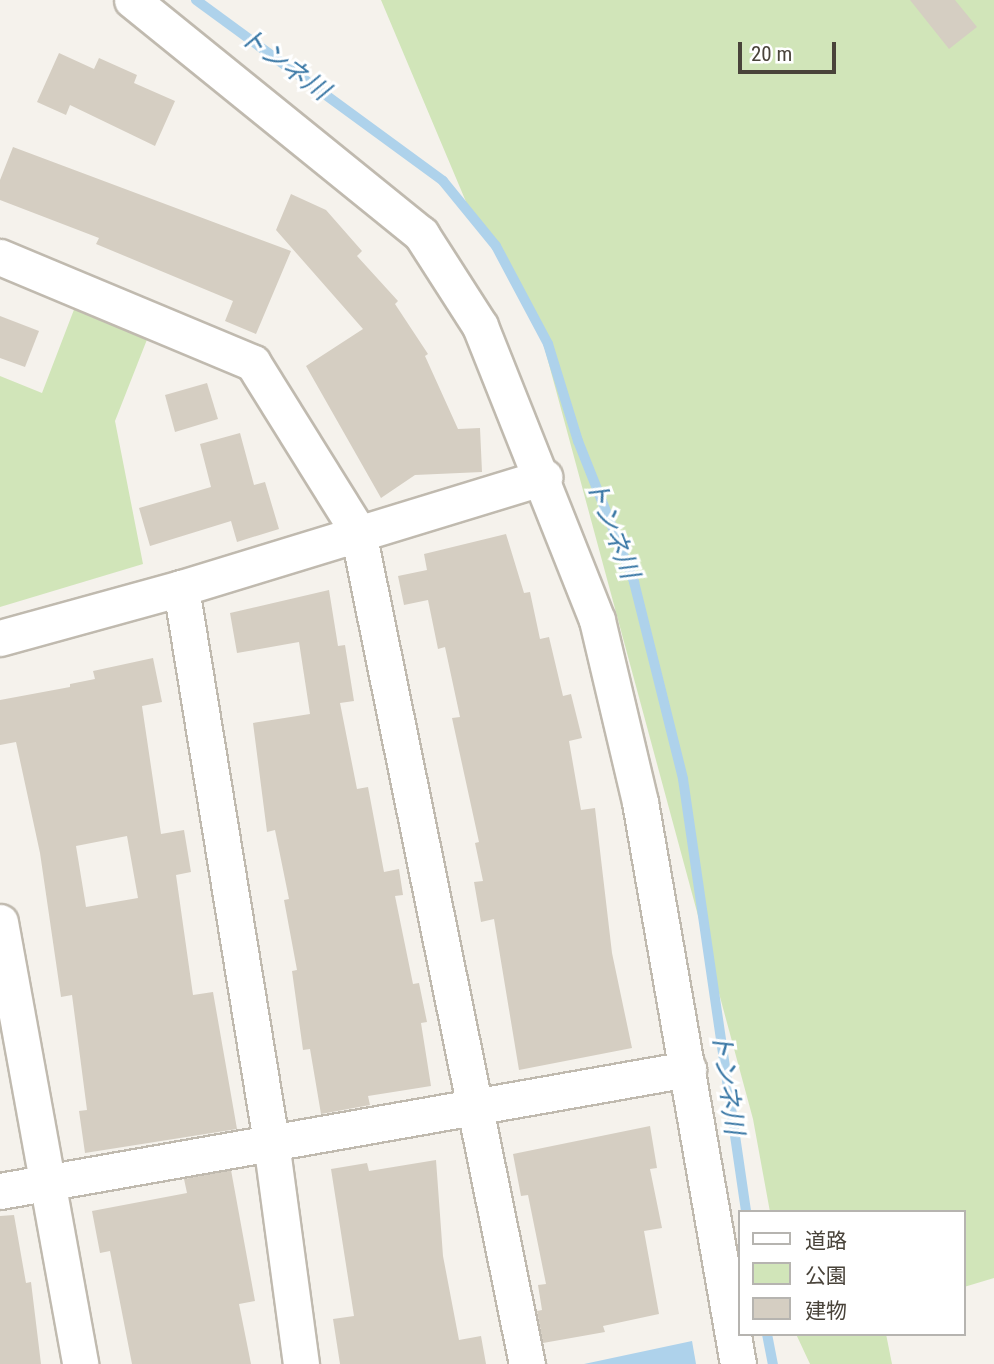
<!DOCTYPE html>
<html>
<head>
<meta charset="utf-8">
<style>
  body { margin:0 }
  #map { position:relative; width:994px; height:1364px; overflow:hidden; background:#f5f2ec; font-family:"Roboto Condensed","Noto Sans JP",sans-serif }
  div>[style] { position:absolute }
  .green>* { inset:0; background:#d1e5b9 }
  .water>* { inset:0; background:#aed2eb }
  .stream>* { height:10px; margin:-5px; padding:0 5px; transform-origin:5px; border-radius:5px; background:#aed2eb }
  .building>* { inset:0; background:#d5cec2 }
  .roads { filter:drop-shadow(2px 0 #c0baaf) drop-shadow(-2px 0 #c0baaf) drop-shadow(0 2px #c0baaf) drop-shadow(0 -2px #c0baaf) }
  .minor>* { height:35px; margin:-17.5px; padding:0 17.5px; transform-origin:17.5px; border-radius:17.5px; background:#fff }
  span { translate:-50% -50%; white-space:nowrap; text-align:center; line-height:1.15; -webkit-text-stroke:6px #fff; paint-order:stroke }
  .water-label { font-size:26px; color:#3977a5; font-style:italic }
  .legend { position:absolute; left:738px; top:1210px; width:228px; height:126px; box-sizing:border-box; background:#fff; border:2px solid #b6b4b0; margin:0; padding:9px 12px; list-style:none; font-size:21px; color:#49433a }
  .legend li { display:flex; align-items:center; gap:14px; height:35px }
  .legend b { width:35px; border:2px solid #b6b4b0 }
  .scale { position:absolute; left:738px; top:42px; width:98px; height:32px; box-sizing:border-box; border:4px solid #49433a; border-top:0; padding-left:9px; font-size:21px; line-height:24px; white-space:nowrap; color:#49433a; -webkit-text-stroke:5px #fff; paint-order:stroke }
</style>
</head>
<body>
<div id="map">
  <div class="green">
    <i style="clip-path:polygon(381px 0,994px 0,994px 1278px,964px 1287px,964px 1212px,770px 1212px,753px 1119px,534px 309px,472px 216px)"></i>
    <i style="clip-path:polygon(75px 307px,148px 337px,115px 421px,143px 564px,0 607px,0 376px,42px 393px)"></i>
    <i style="clip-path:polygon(796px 1334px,886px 1334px,892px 1364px,810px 1364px)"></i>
  </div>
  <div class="water">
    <i style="clip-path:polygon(692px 1341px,696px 1364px,584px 1364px)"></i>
  </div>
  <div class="stream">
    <i style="left:196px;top:0;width:306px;rotate:36.2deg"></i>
    <i style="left:443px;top:181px;width:84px;rotate:50.8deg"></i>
    <i style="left:496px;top:246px;width:111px;rotate:62deg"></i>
    <i style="left:548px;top:344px;width:102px;rotate:72.8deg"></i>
    <i style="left:578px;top:441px;width:152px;rotate:68.3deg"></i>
    <i style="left:634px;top:582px;width:203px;rotate:76deg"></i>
    <i style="left:683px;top:779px;width:438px;rotate:81.7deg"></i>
    <i style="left:767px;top:1334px;width:31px;rotate:79deg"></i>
  </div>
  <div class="building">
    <i style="clip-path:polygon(910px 0,955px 0,977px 27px,949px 49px)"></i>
    <i style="clip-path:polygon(59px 53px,94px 69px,99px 58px,137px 75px,134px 83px,175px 101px,155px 146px,70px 105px,66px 115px,37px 102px)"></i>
    <i style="clip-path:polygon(13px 147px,291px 251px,256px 334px,225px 321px,233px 301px,96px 244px,99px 238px,0 200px,0 180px)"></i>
    <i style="clip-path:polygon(291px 194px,326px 210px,362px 251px,357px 256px,398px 301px,395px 304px,428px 354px,425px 356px,458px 429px,480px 428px,482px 472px,415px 475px,381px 498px,306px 366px,363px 329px,276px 230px)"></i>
    <i style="clip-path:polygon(0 316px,39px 331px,25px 367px,0 358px)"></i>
    <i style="clip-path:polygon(207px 383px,218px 419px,175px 432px,165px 395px)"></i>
    <i style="clip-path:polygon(240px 433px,254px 485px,265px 482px,279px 529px,237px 542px,231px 521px,150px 546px,139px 508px,211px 487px,200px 444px)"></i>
    <i style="clip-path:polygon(506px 534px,524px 593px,530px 592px,540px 639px,549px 637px,563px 696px,571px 694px,582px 738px,569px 741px,581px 810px,595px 808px,612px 953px,632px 1048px,519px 1070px,494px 919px,481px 922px,474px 882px,483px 881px,475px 843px,479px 842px,452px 718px,460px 717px,445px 647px,438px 649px,428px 600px,404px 605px,398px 576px,427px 570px,424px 554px)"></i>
    <i style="clip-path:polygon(329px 590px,338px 646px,345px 645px,354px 701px,340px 703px,357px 789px,368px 787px,384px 872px,399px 869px,403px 895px,395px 896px,413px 984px,419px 983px,427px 1022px,421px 1023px,431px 1086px,368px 1096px,370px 1105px,321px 1114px,310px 1049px,303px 1050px,292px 971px,297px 970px,284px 900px,289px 899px,275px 830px,267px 832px,253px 723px,310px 714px,299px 642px,237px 653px,230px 613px)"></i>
    <i style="clip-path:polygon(evenodd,153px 658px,162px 702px,142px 706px,161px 834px,184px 830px,191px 872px,176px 875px,193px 995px,213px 992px,237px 1129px,85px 1153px,79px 1111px,87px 1110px,72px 995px,61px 997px,40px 853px,16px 742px,0 745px,0 700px,70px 687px,70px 684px,95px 679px,93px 671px,153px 658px,127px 836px,138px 898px,86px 907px,76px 846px,127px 836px)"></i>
    <i style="clip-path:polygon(650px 1126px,657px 1168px,650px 1169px,662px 1228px,644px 1231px,659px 1314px,603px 1326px,605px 1332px,543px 1343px,537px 1311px,542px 1310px,538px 1285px,546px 1284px,528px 1195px,521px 1196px,513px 1154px)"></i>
    <i style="clip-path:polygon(436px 1160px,443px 1256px,459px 1340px,481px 1336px,486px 1364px,340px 1364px,333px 1319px,354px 1316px,331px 1169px,367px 1163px,369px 1171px)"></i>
    <i style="clip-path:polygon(231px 1170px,255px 1301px,239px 1304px,251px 1364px,132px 1364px,110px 1251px,100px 1253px,92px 1211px,187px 1193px,184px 1179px)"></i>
    <i style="clip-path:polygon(14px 1215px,26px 1283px,31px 1282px,41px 1364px,0 1364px,0 1216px)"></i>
  </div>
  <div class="roads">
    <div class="minor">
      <i style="left:132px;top:0;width:372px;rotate:39deg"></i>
      <i style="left:421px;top:234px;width:109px;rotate:57.3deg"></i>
      <i style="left:480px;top:326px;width:316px;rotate:68.3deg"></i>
      <i style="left:597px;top:620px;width:187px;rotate:76.7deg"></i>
      <i style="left:640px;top:802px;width:570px;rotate:80.11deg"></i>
      <i style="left:0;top:257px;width:274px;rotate:22.7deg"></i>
      <i style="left:253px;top:363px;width:199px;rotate:58.1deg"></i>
      <i style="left:358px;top:532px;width:849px;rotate:78.52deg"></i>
      <i style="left:181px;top:588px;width:380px;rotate:-17deg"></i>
      <i style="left:0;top:638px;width:188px;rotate:-15.4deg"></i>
      <i style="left:181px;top:588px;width:561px;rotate:80.77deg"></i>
      <i style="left:271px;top:1142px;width:224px;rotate:82.3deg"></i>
      <i style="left:0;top:922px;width:449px;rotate:79.7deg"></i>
      <i style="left:0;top:1191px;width:699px;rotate:-10.06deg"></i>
    </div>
  </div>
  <div class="water-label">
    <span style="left:284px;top:64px;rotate:36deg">トンネ川</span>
    <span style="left:612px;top:529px;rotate:69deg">トンネ川</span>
    <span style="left:727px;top:1083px;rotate:82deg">トンネ川</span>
  </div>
  <ul class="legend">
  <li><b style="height:9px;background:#fff"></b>道路</li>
  <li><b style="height:19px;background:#d1e5b9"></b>公園</li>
  <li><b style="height:19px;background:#d5cec2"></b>建物</li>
  </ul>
  <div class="scale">20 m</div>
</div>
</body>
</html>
